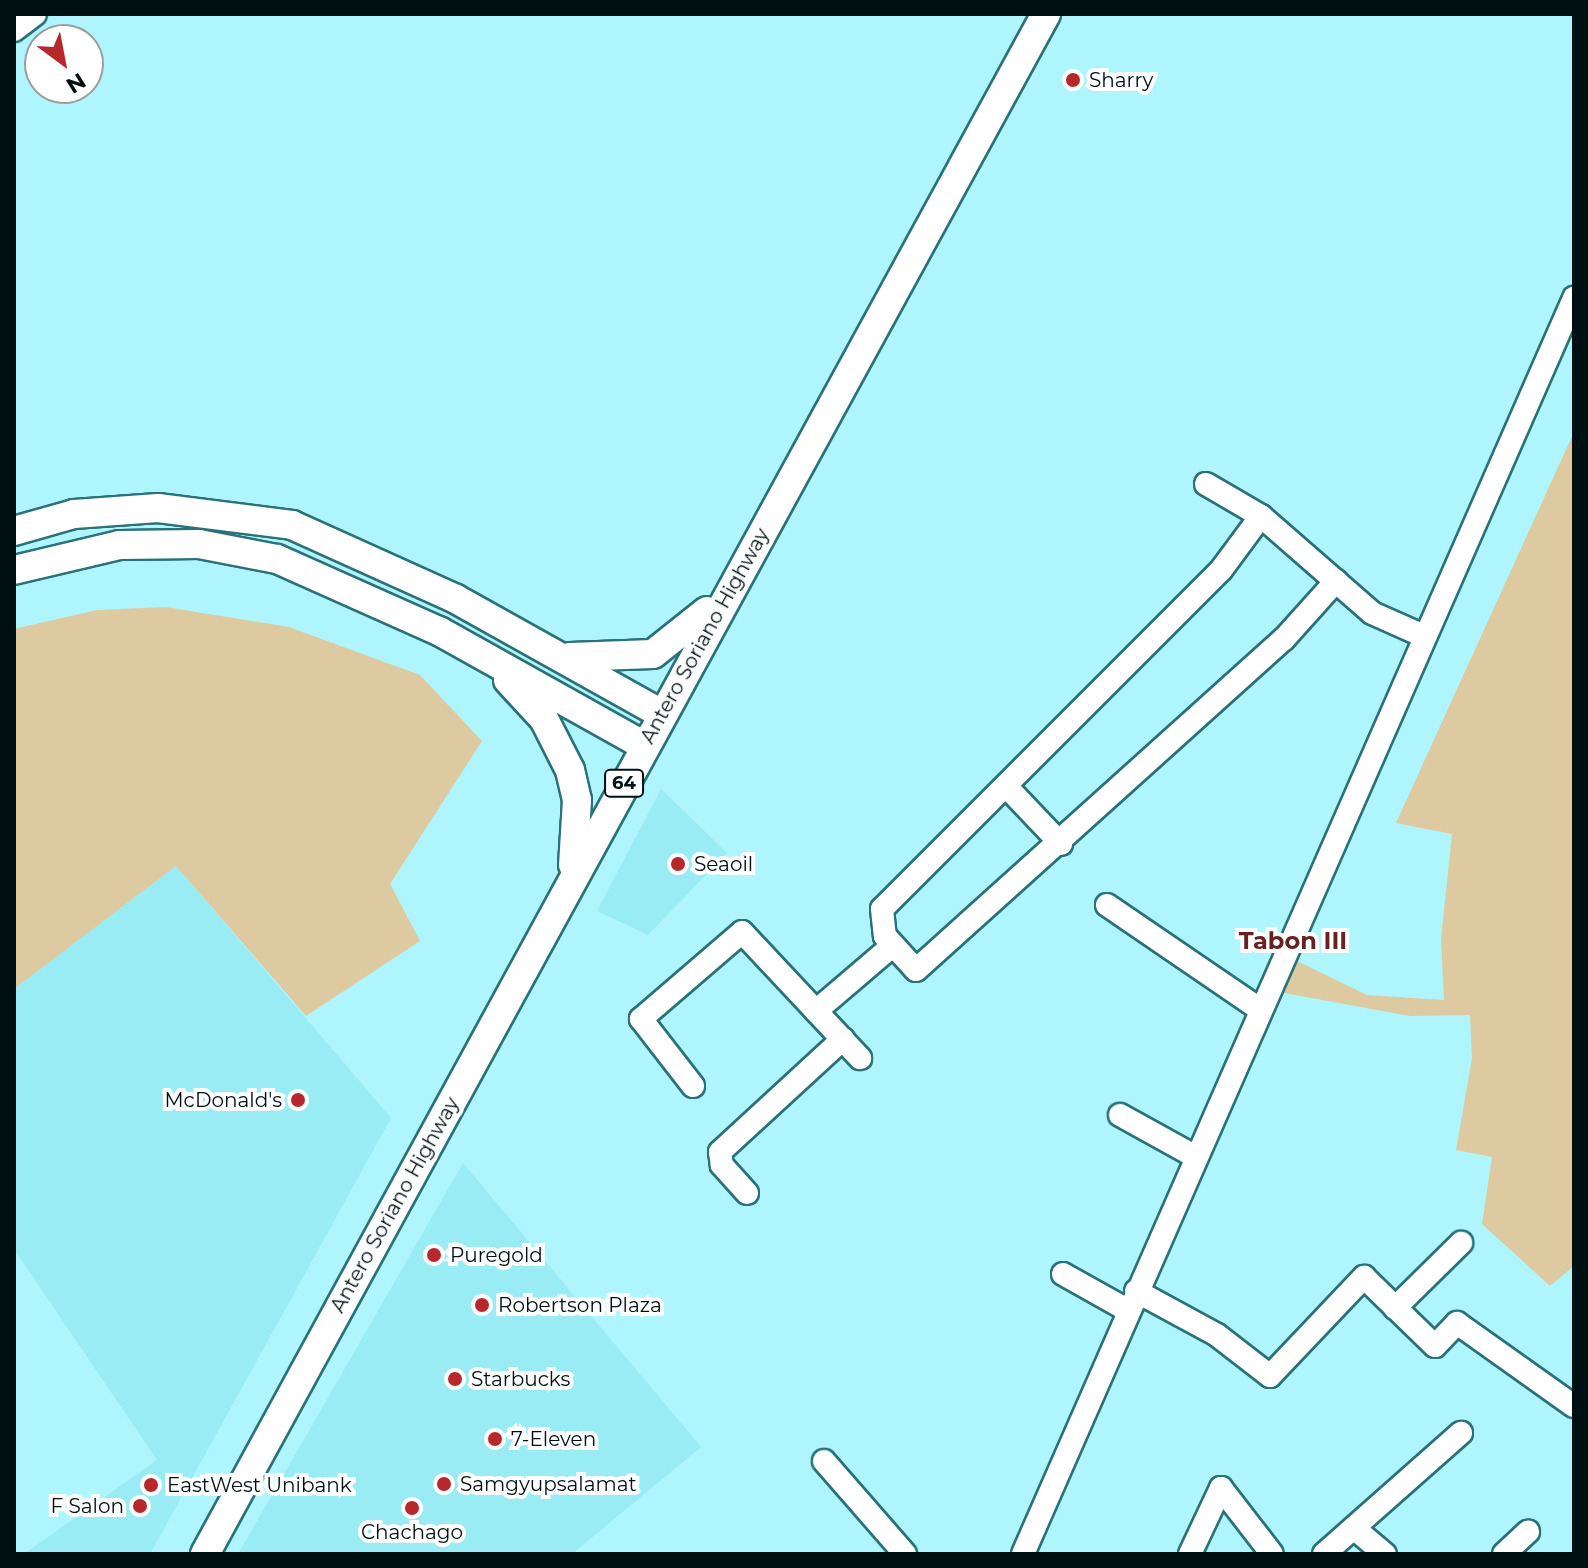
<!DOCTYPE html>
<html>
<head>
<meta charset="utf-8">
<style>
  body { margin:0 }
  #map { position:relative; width:1588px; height:1568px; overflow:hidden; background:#aff5fd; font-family:Montserrat,sans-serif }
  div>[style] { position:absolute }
  .built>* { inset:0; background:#99ebf4 }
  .green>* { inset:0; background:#decaa0 }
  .roads { filter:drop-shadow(2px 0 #2a7178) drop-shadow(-2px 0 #2a7178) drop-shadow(0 2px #2a7178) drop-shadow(0 -2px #2a7178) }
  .minor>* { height:22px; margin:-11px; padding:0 11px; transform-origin:11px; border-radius:11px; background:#fff }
  .major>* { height:28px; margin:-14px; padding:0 14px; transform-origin:14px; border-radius:14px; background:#fff }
  .dots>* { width:22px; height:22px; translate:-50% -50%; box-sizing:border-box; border:4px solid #fff; border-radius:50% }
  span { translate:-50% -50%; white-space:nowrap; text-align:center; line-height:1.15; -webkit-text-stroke:8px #fff; paint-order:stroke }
  .shield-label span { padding:2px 6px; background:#fff; border:2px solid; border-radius:6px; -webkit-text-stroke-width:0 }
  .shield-label { font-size:18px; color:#000f11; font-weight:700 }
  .poi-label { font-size:20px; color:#000f11 }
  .left { translate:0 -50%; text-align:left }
  .right { translate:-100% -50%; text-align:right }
  .street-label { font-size:20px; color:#000f11 }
  .quarter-label { font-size:24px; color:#662120; font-weight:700 }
  .frame { position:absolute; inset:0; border:16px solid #000f11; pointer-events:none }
  .north { position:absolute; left:24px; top:24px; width:80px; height:80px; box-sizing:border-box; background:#fff; border:2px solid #999fa0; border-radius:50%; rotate:148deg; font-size:22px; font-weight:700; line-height:32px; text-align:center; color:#000f11 }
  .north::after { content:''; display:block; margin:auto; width:28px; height:36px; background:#b8272c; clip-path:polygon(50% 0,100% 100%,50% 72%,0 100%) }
</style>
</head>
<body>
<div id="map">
  <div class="built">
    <i style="clip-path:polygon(661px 789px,727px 853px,648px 935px,597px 911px)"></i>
    <i style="clip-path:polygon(176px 866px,391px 1118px,150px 1554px,24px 1554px,157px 1460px,14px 1249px,14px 989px)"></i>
    <i style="clip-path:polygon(463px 1163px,701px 1447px,572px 1554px,238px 1554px)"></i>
  </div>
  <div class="green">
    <i style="clip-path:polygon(1574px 432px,1574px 1266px,1550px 1286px,1482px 1224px,1492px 1157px,1456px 1150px,1472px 1058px,1470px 1015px,1410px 1016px,1284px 993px,1297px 961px,1367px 995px,1444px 1000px,1441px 939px,1452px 834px,1396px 823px)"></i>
    <i style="clip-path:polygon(166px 607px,289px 627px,420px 675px,482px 741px,390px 884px,420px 941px,306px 1016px,176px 866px,14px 989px,14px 629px,97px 610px)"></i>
  </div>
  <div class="roads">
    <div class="minor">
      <i style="left:14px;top:30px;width:26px;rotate:-37deg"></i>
      <i style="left:1206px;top:484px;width:64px;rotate:30.2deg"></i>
      <i style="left:1261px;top:516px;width:147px;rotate:41.1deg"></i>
      <i style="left:1372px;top:613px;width:57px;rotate:23.9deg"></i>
      <i style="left:1261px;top:516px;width:67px;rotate:126.5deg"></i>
      <i style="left:1221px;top:570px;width:479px;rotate:135deg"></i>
      <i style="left:882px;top:909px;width:27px;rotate:84deg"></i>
      <i style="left:885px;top:936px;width:46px;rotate:47.6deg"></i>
      <i style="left:916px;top:970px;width:495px;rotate:-42deg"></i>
      <i style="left:1284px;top:639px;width:78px;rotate:-48.1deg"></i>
      <i style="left:1006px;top:786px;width:80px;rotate:46.5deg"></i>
      <i style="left:1107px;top:905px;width:186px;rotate:34.3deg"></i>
      <i style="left:816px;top:1011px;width:100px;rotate:-40.5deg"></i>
      <i style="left:693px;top:1086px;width:85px;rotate:-127.8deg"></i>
      <i style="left:641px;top:1019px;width:133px;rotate:-40.7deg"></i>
      <i style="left:742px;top:932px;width:173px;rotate:46.9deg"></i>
      <i style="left:1120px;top:1115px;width:87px;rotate:28.9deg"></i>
      <i style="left:747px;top:1193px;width:38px;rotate:-132deg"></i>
      <i style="left:722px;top:1165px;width:13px;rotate:-99deg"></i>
      <i style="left:720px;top:1152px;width:167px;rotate:-42.6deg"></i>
      <i style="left:1063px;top:1274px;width:76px;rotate:29.3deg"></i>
      <i style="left:1136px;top:1291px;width:92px;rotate:28.5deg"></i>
      <i style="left:1217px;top:1335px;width:67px;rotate:37.7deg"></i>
      <i style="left:1270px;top:1376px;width:137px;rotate:-46.5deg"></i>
      <i style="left:1364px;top:1277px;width:99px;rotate:44.2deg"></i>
      <i style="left:1435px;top:1346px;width:32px;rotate:-46deg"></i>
      <i style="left:1457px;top:1323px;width:143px;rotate:35.4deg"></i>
      <i style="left:1395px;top:1308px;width:93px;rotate:-44.6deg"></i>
      <i style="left:824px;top:1461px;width:123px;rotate:48.9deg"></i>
      <i style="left:1355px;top:1529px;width:39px;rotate:40deg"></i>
      <i style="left:1023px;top:1554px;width:1372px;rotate:-66.31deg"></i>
      <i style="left:1190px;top:1554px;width:73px;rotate:-64.8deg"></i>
      <i style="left:1221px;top:1488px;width:83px;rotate:52.3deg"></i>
      <i style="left:1324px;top:1554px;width:183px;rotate:-41.5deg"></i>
      <i style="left:1504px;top:1554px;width:33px;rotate:-43deg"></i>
    </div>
    <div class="major">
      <i style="left:14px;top:531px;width:62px;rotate:-15.8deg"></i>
      <i style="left:74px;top:514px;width:84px;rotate:-4.1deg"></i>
      <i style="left:158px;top:508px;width:135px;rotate:7.2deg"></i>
      <i style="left:292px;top:525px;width:180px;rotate:24.3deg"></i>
      <i style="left:456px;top:599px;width:236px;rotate:29.2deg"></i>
      <i style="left:14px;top:570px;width:109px;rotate:-13.3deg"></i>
      <i style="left:120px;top:545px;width:79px;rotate:-0.7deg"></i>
      <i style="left:199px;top:544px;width:79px;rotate:10.9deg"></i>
      <i style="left:277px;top:559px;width:177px;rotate:24deg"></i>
      <i style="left:439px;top:631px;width:236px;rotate:29.2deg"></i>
      <i style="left:570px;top:657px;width:83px;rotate:-2.1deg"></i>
      <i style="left:653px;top:654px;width:69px;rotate:-38.5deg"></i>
      <i style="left:508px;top:680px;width:53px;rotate:47.3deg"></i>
      <i style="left:544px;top:719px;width:57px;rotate:63deg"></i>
      <i style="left:570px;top:770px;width:31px;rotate:77deg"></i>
      <i style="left:577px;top:800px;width:65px;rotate:93.5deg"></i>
      <i style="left:205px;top:1554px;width:1755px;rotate:-61.36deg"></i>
    </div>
  </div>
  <div class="dots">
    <i style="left:1073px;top:80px;background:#b8272c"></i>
    <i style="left:678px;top:864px;background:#b8272c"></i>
    <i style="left:298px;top:1100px;background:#b8272c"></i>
    <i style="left:434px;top:1255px;background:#b8272c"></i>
    <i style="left:482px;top:1305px;background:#b8272c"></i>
    <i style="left:455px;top:1379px;background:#b8272c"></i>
    <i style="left:495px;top:1439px;background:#b8272c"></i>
    <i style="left:444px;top:1484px;background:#b8272c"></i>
    <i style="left:151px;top:1485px;background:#b8272c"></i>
    <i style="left:140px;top:1506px;background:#b8272c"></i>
    <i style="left:412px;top:1508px;background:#b8272c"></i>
  </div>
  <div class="shield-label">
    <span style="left:624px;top:783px">64</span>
  </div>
  <div class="poi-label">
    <span class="left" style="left:1089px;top:80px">Sharry</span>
    <span class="left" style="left:694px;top:864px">Seaoil</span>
    <span class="right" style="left:282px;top:1100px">McDonald's</span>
    <span class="left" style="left:450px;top:1255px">Puregold</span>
    <span class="left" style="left:498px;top:1305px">Robertson Plaza</span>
    <span class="left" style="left:471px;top:1379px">Starbucks</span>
    <span class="left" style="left:511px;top:1439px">7-Eleven</span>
    <span class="left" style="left:460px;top:1484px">Samgyupsalamat</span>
    <span class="left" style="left:167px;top:1485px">EastWest Unibank</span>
    <span class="right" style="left:124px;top:1506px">F Salon</span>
    <span style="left:412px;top:1532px">Chachago</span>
  </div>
  <div class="street-label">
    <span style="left:705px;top:636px;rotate:-61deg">Antero Soriano Highway</span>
    <span style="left:395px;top:1205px;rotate:-61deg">Antero Soriano Highway</span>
  </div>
  <div class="quarter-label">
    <span style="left:1293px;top:941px">Tabon III</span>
  </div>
  <div class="frame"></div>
  <div class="north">N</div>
</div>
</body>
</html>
